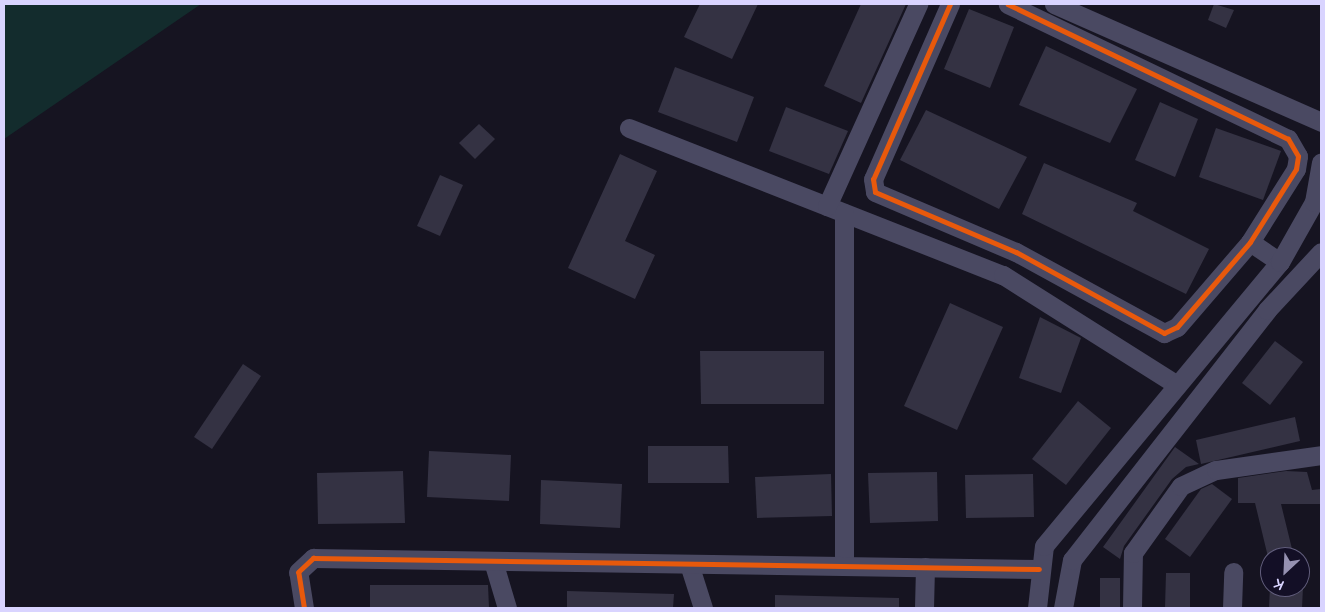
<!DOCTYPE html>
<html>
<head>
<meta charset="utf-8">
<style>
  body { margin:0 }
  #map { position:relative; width:1325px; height:612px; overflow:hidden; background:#161421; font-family:Quicksand,sans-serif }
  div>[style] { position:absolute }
  .green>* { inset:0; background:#132c2d }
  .building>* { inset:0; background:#343243 }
  .minor>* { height:19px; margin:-9.5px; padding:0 9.5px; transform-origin:9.5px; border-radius:9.5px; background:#4a4962 }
  .cycleway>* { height:5px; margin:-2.5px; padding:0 2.5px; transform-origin:2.5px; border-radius:2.5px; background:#e8590c }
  span { translate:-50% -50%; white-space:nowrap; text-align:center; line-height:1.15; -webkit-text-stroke:4px #130f26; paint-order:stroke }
  .frame { position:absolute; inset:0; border:5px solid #d9d4ff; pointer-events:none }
  .north { position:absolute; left:1260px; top:547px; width:50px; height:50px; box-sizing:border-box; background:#130f26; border:1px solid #625e7d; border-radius:50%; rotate:205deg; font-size:14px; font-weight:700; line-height:20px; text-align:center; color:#d9d4ff }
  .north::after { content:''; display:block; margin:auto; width:18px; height:22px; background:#9591b1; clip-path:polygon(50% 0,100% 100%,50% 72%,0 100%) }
</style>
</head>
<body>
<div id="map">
  <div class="green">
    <i style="clip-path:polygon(4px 4px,201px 4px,4px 139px)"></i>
  </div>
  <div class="building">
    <i style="clip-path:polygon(700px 4px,758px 4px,732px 59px,684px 37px)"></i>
    <i style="clip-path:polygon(861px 4px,906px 4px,861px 103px,824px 86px)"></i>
    <i style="clip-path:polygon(1214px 4px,1234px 10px,1226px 28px,1208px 20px)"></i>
    <i style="clip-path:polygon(969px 9px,1014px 27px,990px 88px,944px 69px)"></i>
    <i style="clip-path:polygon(1046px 46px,1137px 89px,1110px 143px,1019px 105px)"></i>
    <i style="clip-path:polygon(675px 67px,754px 97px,737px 142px,658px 112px)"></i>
    <i style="clip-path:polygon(1160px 102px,1198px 119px,1175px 177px,1135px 160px)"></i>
    <i style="clip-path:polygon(786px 107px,848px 131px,829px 174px,769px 151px)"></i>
    <i style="clip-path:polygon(926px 110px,1027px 157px,999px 209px,900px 160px)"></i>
    <i style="clip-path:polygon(479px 124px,495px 139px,475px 159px,459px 143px)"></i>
    <i style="clip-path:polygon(1216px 128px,1281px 151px,1263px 200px,1199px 177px)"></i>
    <i style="clip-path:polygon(620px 154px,657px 171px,625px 241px,655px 255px,635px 299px,568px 268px)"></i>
    <i style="clip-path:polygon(1044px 163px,1137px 203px,1133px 211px,1209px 249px,1186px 294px,1022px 214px)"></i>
    <i style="clip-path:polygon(440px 175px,463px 185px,440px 236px,417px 226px)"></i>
    <i style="clip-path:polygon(950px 303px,1003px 327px,957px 430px,904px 406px)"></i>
    <i style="clip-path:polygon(1040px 317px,1081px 338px,1061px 393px,1019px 378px)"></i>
    <i style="clip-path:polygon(1275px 341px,1303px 362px,1270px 405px,1242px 383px)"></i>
    <i style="clip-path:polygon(700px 351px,824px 351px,824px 404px,701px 404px)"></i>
    <i style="clip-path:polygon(243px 364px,261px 376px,212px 449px,194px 437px)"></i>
    <i style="clip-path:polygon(1078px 401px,1111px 428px,1066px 485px,1032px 459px)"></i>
    <i style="clip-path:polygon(1295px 417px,1300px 441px,1201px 464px,1196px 440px)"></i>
    <i style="clip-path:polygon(648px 446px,728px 446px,729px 483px,648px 483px)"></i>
    <i style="clip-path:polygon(1175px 447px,1199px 464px,1186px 467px,1172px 479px,1124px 546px,1120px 559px,1103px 547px)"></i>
    <i style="clip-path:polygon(429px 451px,511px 455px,509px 501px,427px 497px)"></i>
    <i style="clip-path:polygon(403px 471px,405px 523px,318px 524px,317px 473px)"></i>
    <i style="clip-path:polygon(1286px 471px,1307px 472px,1312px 490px,1321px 489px,1321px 504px,1281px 504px,1294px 557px,1268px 557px,1255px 503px,1238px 503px,1238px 478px)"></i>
    <i style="clip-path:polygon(937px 472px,938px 521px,870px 523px,868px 473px)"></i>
    <i style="clip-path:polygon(831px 474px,832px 516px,757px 518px,755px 477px)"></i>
    <i style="clip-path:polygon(1033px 474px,1034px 517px,966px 518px,965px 475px)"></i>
    <i style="clip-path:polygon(541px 480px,622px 484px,620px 528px,540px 524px)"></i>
    <i style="clip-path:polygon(1212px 484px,1232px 499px,1190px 557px,1165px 539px,1201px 489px)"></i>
    <i style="clip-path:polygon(1166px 573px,1190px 573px,1190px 608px,1165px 608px)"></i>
    <i style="clip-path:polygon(1100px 578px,1120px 578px,1120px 608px,1100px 608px)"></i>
    <i style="clip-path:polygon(370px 585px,488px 585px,489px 608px,370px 608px)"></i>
    <i style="clip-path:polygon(1270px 587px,1303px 587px,1302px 608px,1269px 608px)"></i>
    <i style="clip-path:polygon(567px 591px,674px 594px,673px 608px,567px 608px)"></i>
    <i style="clip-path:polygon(775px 595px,899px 598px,899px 608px,775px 608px)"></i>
  </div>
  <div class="minor">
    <i style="left:950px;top:4px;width:191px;rotate:113.7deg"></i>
    <i style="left:873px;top:179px;width:13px;rotate:81deg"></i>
    <i style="left:875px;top:192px;width:153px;rotate:23.1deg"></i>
    <i style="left:1016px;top:252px;width:169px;rotate:28.7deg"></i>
    <i style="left:1164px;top:333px;width:14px;rotate:-25deg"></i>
    <i style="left:1177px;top:327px;width:112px;rotate:-49.3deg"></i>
    <i style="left:1250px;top:242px;width:86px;rotate:-57.8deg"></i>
    <i style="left:1296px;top:169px;width:13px;rotate:-81deg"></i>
    <i style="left:1298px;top:156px;width:20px;rotate:-120deg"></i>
    <i style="left:1288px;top:139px;width:311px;rotate:-154.3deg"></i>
    <i style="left:1054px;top:4px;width:292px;rotate:23.8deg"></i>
    <i style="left:629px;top:128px;width:402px;rotate:21.5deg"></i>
    <i style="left:1003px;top:275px;width:206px;rotate:32.3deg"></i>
    <i style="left:827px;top:206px;width:222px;rotate:-65.7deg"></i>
    <i style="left:1250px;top:242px;width:36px;rotate:34deg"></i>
    <i style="left:493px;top:561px;width:49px;rotate:73.4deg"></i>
    <i style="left:689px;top:564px;width:46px;rotate:72.3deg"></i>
    <i style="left:844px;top:566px;width:353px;rotate:-90deg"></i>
    <i style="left:304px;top:608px;width:36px;rotate:-99deg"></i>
    <i style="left:298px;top:572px;width:21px;rotate:-43deg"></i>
    <i style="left:313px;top:558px;width:726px;rotate:0.87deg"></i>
    <i style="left:924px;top:608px;width:41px;rotate:-88.6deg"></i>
    <i style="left:1037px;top:608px;width:62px;rotate:-83.6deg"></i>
    <i style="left:1044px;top:546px;width:369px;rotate:-50.3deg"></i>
    <i style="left:1280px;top:262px;width:69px;rotate:-60.5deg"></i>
    <i style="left:1314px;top:202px;width:40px;rotate:-80deg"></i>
    <i style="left:1063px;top:608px;width:49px;rotate:-79.4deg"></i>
    <i style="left:1072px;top:560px;width:317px;rotate:-52deg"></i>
    <i style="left:1267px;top:310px;width:79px;rotate:-47deg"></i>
    <i style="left:1132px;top:608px;width:55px;rotate:-89deg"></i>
    <i style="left:1133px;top:553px;width:82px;rotate:-54.4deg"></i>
    <i style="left:1181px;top:486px;width:38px;rotate:-25deg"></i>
    <i style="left:1216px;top:470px;width:106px;rotate:-8.1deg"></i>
    <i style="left:1232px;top:608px;width:36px;rotate:-88deg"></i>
  </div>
  <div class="cycleway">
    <i style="left:950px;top:4px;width:191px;rotate:113.7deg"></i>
    <i style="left:873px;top:179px;width:13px;rotate:81deg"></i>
    <i style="left:875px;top:192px;width:153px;rotate:23.1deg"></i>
    <i style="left:1016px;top:252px;width:169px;rotate:28.7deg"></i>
    <i style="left:1164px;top:333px;width:14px;rotate:-25deg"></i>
    <i style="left:1177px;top:327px;width:112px;rotate:-49.3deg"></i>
    <i style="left:1250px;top:242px;width:86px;rotate:-57.8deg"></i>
    <i style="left:1296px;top:169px;width:13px;rotate:-81deg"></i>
    <i style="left:1298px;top:156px;width:20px;rotate:-120deg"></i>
    <i style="left:1288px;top:139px;width:311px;rotate:-154.3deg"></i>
    <i style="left:304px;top:608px;width:36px;rotate:-99deg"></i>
    <i style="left:298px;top:572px;width:21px;rotate:-43deg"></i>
    <i style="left:313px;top:558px;width:726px;rotate:0.87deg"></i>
  </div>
  <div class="frame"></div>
  <div class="north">K</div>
</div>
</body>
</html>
